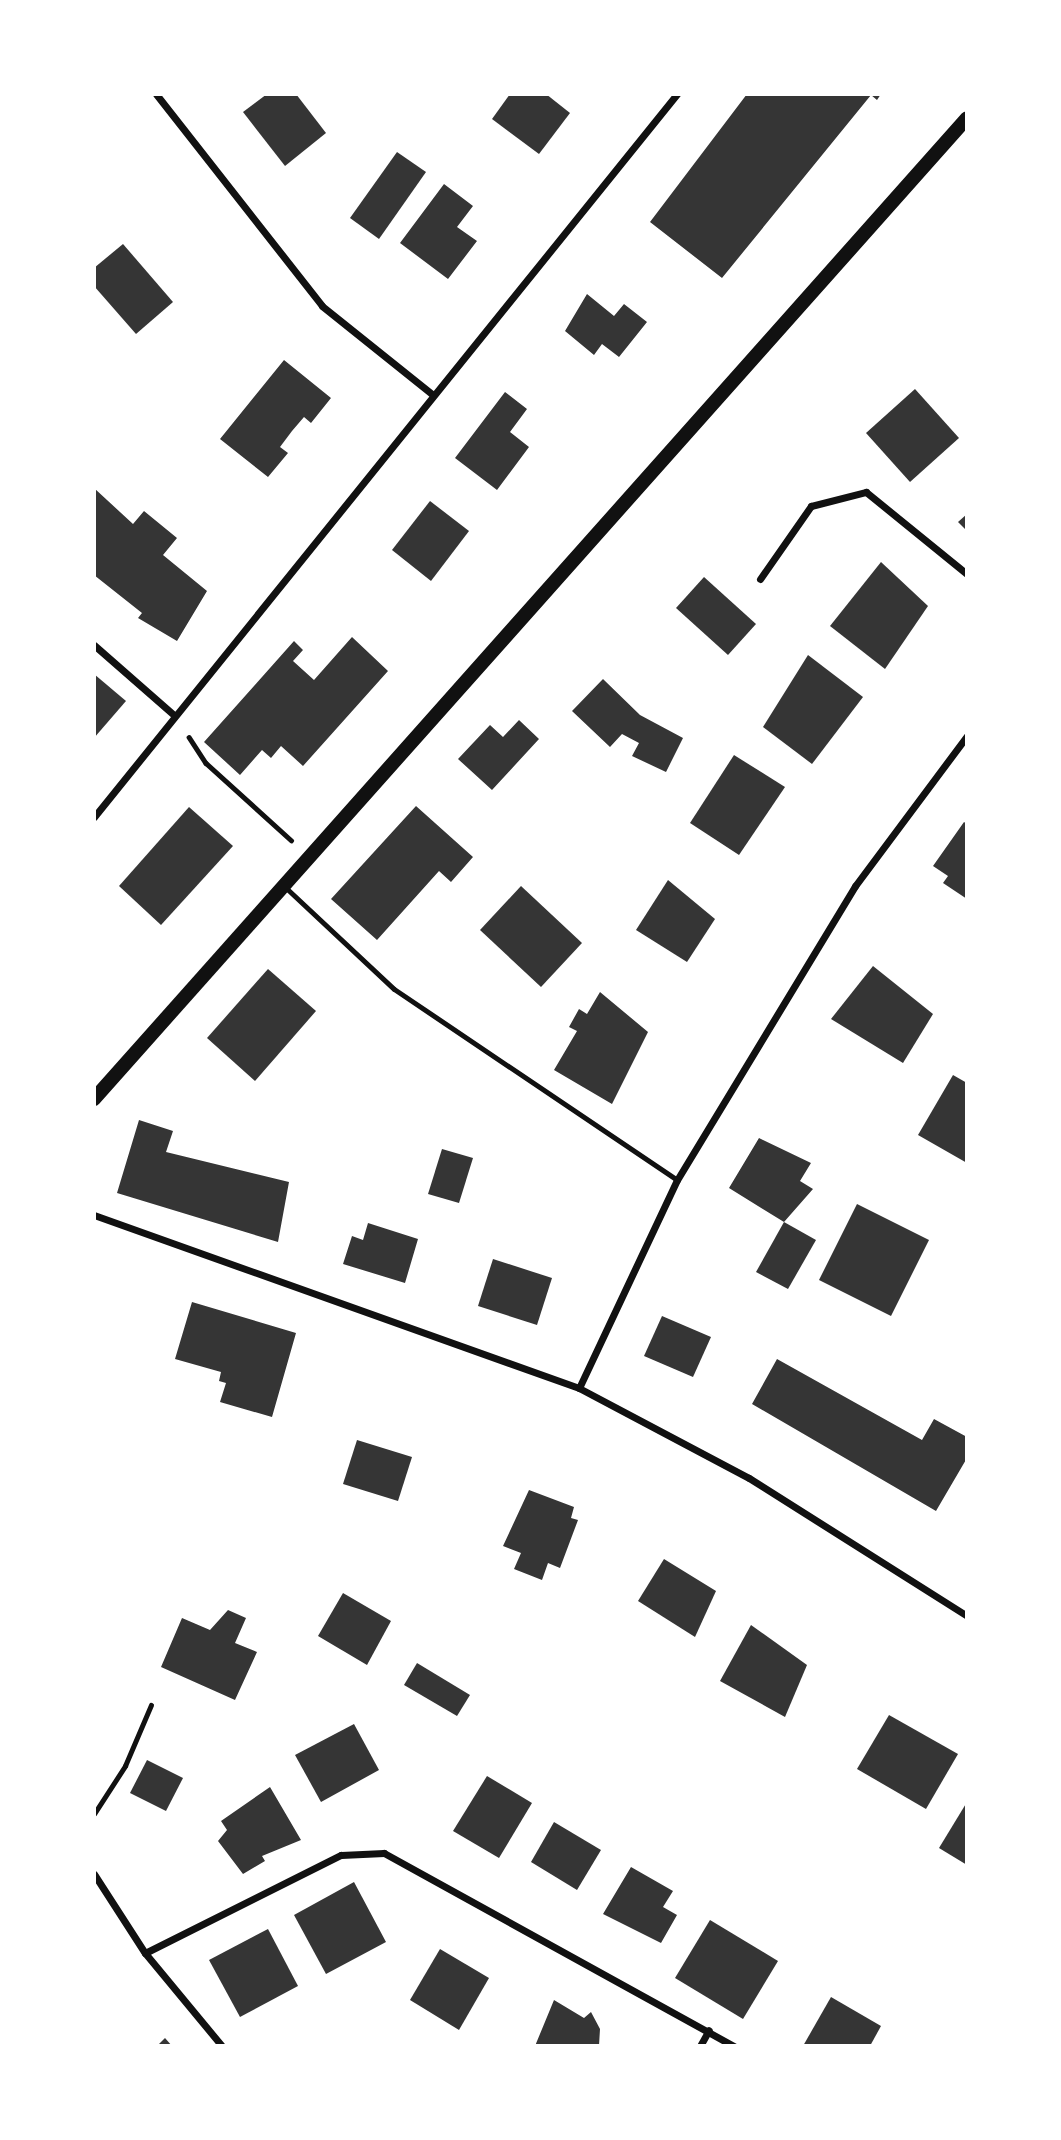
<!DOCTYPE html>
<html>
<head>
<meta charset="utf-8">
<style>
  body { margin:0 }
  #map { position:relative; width:1061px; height:2140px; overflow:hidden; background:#fff; font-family:"PT Sans",sans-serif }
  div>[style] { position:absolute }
  .building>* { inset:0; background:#353535 }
  .path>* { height:4.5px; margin:-2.25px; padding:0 2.25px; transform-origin:2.25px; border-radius:2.25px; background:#111 }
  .service>* { height:5px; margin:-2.5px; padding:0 2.5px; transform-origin:2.5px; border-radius:2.5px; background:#111 }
  .minor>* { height:7px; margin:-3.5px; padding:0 3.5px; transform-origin:3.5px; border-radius:3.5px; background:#111 }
  .secondary>* { height:14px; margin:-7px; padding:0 7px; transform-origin:7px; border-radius:7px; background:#111 }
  span { translate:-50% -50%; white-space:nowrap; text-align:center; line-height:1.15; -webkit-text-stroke:7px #fff; paint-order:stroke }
  .frame { position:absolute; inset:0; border:96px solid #fff; pointer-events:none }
</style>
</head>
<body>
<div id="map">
  <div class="building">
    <i style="clip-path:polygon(267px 94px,296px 94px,326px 133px,285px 166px,243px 112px)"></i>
    <i style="clip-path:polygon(510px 94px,546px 94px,570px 113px,539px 154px,492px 119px)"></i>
    <i style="clip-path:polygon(747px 94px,881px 94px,877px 100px,871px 95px,722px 278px,650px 222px)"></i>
    <i style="clip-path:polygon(397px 152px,426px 172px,379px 239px,350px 218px)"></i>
    <i style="clip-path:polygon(444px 184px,473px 206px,457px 227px,477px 241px,448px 279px,400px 243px)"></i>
    <i style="clip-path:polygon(123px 244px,173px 302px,136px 334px,94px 286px,94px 268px)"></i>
    <i style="clip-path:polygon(587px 294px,614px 316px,624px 304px,647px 322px,619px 357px,602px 344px,594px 355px,565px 331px)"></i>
    <i style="clip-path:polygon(284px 360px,331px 398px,311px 423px,304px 417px,292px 431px,280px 447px,288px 453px,268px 477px,220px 439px)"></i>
    <i style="clip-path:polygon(915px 389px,959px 438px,910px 482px,866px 433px)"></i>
    <i style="clip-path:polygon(505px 392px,527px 409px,510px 432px,529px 447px,497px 490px,455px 458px)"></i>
    <i style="clip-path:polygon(94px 488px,133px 524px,144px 511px,177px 538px,163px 555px,207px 591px,177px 641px,138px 618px,142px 613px,94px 575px)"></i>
    <i style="clip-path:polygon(430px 501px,469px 531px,431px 581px,392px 550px)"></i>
    <i style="clip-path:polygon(967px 514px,967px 531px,958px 522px)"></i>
    <i style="clip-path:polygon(881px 562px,928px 606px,885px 669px,830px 626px)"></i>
    <i style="clip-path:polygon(704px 577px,756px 624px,728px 655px,676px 608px)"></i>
    <i style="clip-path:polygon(352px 637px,388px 671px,303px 766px,281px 746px,271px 758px,262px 750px,240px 775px,204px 742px,294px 641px,303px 650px,293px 661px,314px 680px)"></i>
    <i style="clip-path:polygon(808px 655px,863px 697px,812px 764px,763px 727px)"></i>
    <i style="clip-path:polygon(94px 674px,126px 701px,94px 738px)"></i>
    <i style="clip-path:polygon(603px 679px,640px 715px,683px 738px,666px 772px,632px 756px,639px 743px,622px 734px,610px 747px,572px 711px)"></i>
    <i style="clip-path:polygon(519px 720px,539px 739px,492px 790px,458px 759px,490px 725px,503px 737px)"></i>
    <i style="clip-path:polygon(734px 755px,785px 787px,739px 855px,690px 823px)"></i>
    <i style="clip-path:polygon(416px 806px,473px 857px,451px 882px,439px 871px,377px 940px,331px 899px)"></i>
    <i style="clip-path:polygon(189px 807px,233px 846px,161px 925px,119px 886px)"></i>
    <i style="clip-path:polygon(964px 822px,967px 824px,967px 899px,943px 883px,948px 876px,933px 866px)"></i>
    <i style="clip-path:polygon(668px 880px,715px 919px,687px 962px,636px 930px)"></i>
    <i style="clip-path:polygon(521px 886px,582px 943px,541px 987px,480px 930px)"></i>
    <i style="clip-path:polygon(873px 966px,933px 1014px,903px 1063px,831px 1019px)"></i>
    <i style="clip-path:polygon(268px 969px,316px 1011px,255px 1081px,207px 1038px)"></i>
    <i style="clip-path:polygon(600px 992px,648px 1032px,612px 1104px,554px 1070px,577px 1031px,569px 1027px,579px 1009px,587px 1014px)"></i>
    <i style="clip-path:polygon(953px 1075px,967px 1083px,967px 1163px,918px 1135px)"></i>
    <i style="clip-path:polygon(139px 1120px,173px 1131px,166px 1152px,289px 1182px,278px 1242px,117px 1193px)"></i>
    <i style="clip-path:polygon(759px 1138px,811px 1163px,800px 1181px,813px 1189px,784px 1222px,729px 1188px)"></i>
    <i style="clip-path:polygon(442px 1149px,473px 1158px,459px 1203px,428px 1194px)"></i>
    <i style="clip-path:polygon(857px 1204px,929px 1240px,891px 1316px,819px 1280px)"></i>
    <i style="clip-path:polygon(784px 1222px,816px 1240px,788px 1289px,756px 1272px)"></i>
    <i style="clip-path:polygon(368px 1223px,418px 1239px,405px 1283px,343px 1264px,352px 1236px,363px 1240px)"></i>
    <i style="clip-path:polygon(493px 1259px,552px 1278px,537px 1325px,478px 1306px)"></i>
    <i style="clip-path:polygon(192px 1302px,296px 1333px,272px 1417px,220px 1402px,226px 1383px,219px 1381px,221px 1372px,175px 1359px)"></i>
    <i style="clip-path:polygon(662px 1316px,711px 1337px,693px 1377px,644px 1356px)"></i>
    <i style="clip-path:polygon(777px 1359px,922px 1440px,934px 1419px,967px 1437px,967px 1458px,936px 1511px,752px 1404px)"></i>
    <i style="clip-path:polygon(357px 1440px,412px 1457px,398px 1501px,343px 1484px)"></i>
    <i style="clip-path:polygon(529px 1490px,574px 1507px,571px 1518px,578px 1520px,560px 1568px,548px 1563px,542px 1580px,514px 1569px,521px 1553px,503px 1546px)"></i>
    <i style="clip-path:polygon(664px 1559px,716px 1591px,695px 1637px,638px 1601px)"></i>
    <i style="clip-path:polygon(343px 1593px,391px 1621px,367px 1665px,318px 1636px)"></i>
    <i style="clip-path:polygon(228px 1610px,246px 1618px,235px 1643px,257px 1652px,235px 1700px,161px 1667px,182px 1618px,210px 1630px)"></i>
    <i style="clip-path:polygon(751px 1625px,807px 1665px,785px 1717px,720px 1681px)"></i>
    <i style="clip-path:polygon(417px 1663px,470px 1695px,457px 1716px,404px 1685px)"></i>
    <i style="clip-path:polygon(889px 1715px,958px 1754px,926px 1809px,857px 1769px)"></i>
    <i style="clip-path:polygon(354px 1724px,379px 1770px,321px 1802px,295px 1755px)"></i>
    <i style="clip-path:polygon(147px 1760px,183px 1778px,166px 1811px,130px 1793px)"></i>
    <i style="clip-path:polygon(487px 1776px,532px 1803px,499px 1858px,453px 1831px)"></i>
    <i style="clip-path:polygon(270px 1787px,301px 1840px,262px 1856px,265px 1861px,243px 1874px,218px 1841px,227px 1830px,221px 1821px)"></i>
    <i style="clip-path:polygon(967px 1802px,967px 1865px,939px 1848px)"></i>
    <i style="clip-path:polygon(554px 1822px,601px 1850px,577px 1890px,531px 1862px)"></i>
    <i style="clip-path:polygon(631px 1867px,673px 1891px,663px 1907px,677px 1915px,661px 1943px,603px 1914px)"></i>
    <i style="clip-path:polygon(354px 1882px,386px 1942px,326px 1974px,294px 1915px)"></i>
    <i style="clip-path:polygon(710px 1920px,778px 1961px,743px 2019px,675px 1978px)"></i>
    <i style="clip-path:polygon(268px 1929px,298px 1986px,240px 2017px,209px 1960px)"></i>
    <i style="clip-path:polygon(440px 1949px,489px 1978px,459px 2030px,410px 2000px)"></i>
    <i style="clip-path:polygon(831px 1997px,881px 2026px,870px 2046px,803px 2046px)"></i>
    <i style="clip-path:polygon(554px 2000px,584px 2018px,591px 2012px,600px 2029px,599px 2046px,535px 2046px)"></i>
    <i style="clip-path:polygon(165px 2038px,172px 2046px,157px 2046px)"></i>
  </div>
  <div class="path">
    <i style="left:189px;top:737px;width:31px;rotate:57deg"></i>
    <i style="left:206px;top:763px;width:115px;rotate:42.2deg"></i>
    <i style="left:94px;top:1814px;width:57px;rotate:-57.1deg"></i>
    <i style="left:125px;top:1766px;width:66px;rotate:-66.9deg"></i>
  </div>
  <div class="service">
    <i style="left:285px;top:887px;width:149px;rotate:43.1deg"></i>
    <i style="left:394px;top:989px;width:341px;rotate:34deg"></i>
  </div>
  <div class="minor">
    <i style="left:156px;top:94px;width:269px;rotate:51.9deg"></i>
    <i style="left:322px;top:306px;width:142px;rotate:38.7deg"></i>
    <i style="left:760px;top:579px;width:89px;rotate:-55.1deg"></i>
    <i style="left:811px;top:506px;width:57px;rotate:-14.3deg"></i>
    <i style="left:866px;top:492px;width:130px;rotate:39.1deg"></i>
    <i style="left:94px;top:645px;width:106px;rotate:41.2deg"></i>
    <i style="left:94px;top:817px;width:929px;rotate:-51.12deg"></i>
    <i style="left:94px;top:1215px;width:515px;rotate:19.63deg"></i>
    <i style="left:579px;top:1388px;width:192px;rotate:27.9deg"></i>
    <i style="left:749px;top:1478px;width:258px;rotate:32.3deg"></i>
    <i style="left:579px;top:1388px;width:230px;rotate:-64.8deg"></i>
    <i style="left:677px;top:1180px;width:344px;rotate:-58.8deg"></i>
    <i style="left:855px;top:886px;width:187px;rotate:-53.3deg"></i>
    <i style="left:94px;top:1874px;width:94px;rotate:57.2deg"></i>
    <i style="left:145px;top:1953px;width:121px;rotate:50.4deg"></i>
    <i style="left:145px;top:1953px;width:219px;rotate:-26.6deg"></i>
    <i style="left:341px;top:1855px;width:43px;rotate:-2.7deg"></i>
    <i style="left:384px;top:1853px;width:400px;rotate:28.9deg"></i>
    <i style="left:700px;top:2046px;width:18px;rotate:-61deg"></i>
  </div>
  <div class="secondary">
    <i style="left:94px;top:1099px;width:1313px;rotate:-48.33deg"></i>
  </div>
  <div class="frame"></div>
</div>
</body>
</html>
